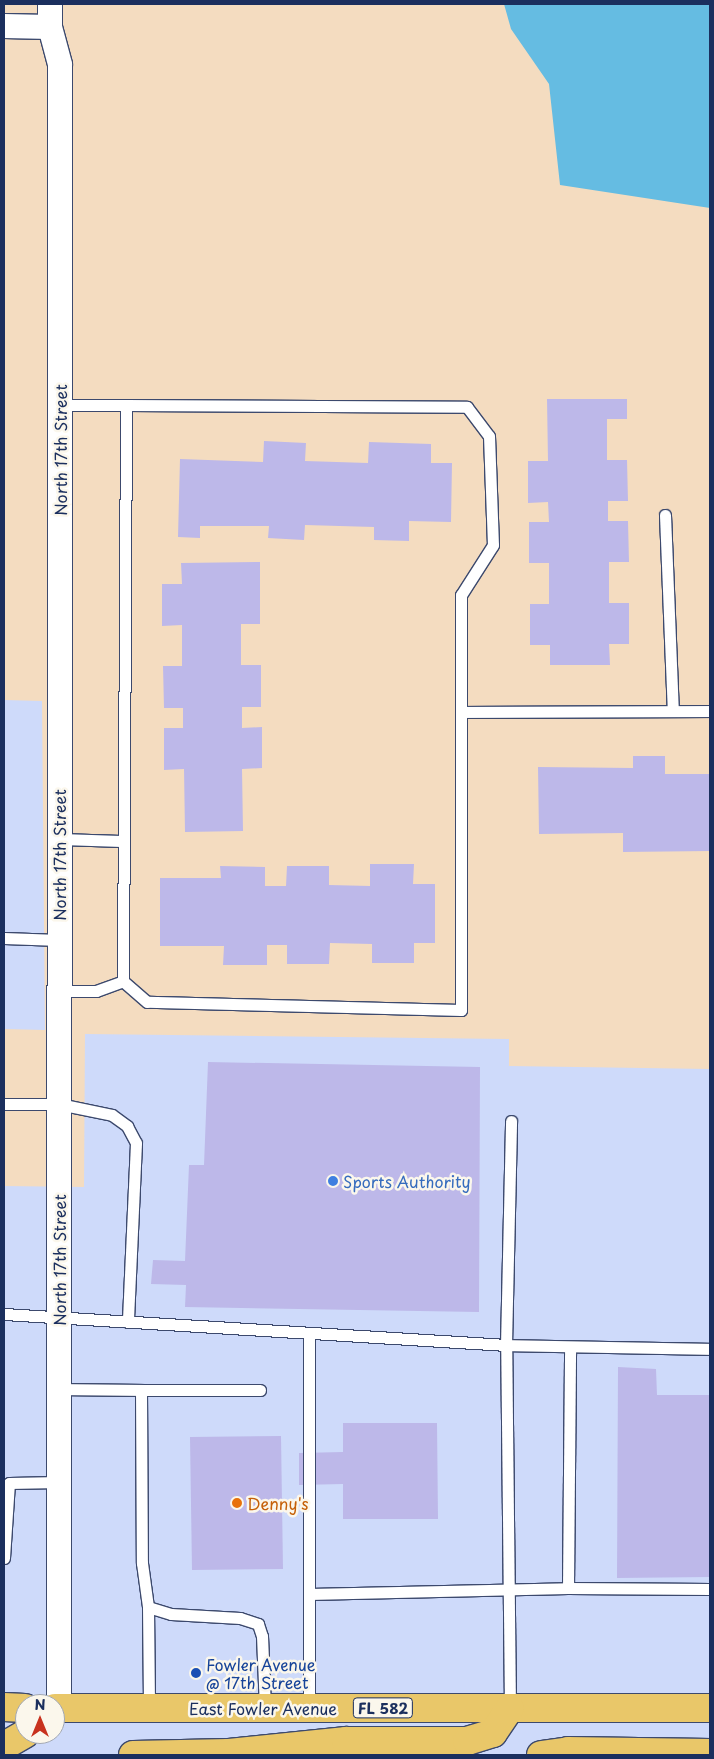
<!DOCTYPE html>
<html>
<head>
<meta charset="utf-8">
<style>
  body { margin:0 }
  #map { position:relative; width:714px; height:1759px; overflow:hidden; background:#f4dcc0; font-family:"Playpen Sans",sans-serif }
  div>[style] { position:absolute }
  .built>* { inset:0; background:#cedafa }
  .water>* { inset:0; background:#65bce2 }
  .building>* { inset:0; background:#bdb8e9 }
  .roads { filter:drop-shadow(1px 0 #3c496d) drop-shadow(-1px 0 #3c496d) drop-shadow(0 1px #3c496d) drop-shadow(0 -1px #3c496d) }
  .lane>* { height:11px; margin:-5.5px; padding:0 5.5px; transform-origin:5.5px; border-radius:5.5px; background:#fff }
  .street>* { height:24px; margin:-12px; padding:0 12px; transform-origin:12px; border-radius:12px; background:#fff }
  .primary>* { height:28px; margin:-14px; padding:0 14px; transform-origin:14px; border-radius:14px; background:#e9c769 }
  .dots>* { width:14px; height:14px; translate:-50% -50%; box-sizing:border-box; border:2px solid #fbf7ec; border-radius:50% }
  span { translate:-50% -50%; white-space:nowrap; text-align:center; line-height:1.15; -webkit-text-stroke:5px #fbf7ec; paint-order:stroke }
  .shield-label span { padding:1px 4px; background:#fbf7ec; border:1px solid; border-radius:4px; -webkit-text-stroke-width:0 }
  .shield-label { font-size:15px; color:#1b2f5e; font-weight:700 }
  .street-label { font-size:16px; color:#1b2f5e }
  .shop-label { font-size:16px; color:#366cbe }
  .left { translate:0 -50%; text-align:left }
  .food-label { font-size:16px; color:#c56008 }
  .transit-label { font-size:16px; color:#164399 }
  .frame { position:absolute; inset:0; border:5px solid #1b2f5e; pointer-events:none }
  .north { position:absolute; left:15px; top:1694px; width:50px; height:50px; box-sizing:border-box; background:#fbf7ec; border:1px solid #a1a7b3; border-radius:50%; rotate:0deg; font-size:14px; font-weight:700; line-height:20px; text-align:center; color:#1b2f5e }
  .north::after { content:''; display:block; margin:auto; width:18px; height:22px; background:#c8321e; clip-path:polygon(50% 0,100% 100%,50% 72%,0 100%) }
</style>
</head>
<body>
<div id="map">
  <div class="built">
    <i style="clip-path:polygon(4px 700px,42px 701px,45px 1030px,4px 1029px)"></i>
    <i style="clip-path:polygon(evenodd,85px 1034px,509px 1039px,509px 1066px,710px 1069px,710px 1755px,4px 1755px,4px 1186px,84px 1187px,85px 1034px,25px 1704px,55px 1704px,55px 1734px,25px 1734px,25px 1704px)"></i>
  </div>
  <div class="water">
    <i style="clip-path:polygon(504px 4px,710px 4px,710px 208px,560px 185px,549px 84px,511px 29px)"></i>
  </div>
  <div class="building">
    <i style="clip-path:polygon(547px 399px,627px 399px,627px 419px,607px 419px,607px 460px,627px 460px,628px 501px,608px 501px,608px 521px,628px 521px,629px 562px,609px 562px,609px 603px,629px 603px,629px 644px,609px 644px,610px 665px,550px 665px,550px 645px,530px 645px,530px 604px,549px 604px,549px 563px,529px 563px,529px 522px,549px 522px,548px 502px,528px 503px,528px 461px,548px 461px)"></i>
    <i style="clip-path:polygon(264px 441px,306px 443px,305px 461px,368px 463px,369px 442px,431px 444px,431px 463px,452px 463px,451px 522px,409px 521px,409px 541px,374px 540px,374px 527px,305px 525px,304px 540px,268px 538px,269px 526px,200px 526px,200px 538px,178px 537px,180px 459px,263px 462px)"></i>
    <i style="clip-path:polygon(260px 562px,260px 624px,241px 624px,241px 665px,261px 665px,261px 707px,242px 707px,242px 728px,262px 727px,262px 768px,242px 769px,243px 831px,185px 832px,184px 769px,164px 770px,164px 728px,183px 728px,183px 708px,164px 708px,163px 666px,182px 666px,182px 625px,162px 626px,162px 584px,182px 584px,181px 563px)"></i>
    <i style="clip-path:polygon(633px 756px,665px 756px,665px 774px,710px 774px,710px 851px,623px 852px,623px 833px,539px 834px,538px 767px,633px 768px)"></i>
    <i style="clip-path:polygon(370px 864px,414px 864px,413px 884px,435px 884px,435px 943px,414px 943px,414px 963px,372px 963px,372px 944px,330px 943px,329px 964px,287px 964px,287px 945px,267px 945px,267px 965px,223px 965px,224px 946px,160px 946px,160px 878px,221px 878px,220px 866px,265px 867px,265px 886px,286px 886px,287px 866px,329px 866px,329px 885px,370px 886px)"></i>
    <i style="clip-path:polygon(208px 1062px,480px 1067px,479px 1312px,185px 1307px,186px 1285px,151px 1284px,153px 1260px,185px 1261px,189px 1165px,204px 1165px)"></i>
    <i style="clip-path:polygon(618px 1367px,656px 1369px,657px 1395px,710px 1395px,710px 1577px,617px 1578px)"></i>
    <i style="clip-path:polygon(343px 1423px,437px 1423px,438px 1519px,343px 1519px,343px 1484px,299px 1485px,299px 1453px,343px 1452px)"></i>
    <i style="clip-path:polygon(281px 1436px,283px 1569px,192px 1570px,190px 1437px)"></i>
  </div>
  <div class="roads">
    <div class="lane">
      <i style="left:60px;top:405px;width:66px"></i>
      <i style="left:126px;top:405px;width:341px;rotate:0.3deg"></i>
      <i style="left:467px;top:407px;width:36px;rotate:53deg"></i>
      <i style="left:489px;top:436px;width:109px;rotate:87.9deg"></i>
      <i style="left:493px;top:545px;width:59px;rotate:122.6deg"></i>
      <i style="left:461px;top:595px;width:415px;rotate:90deg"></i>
      <i style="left:461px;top:1010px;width:314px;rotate:-178.5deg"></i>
      <i style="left:147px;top:1002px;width:32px;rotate:-139deg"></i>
      <i style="left:123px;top:981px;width:576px;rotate:-89.7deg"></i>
      <i style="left:665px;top:515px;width:196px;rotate:87.7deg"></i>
      <i style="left:461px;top:712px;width:249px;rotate:-0.2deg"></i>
      <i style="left:59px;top:839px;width:64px;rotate:1.8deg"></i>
      <i style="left:4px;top:938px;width:55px;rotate:2.1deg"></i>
      <i style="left:59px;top:991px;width:37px"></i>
      <i style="left:96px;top:991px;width:29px;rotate:-20deg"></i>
      <i style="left:4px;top:1104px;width:55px"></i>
      <i style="left:59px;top:1104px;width:54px;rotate:11.7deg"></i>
      <i style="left:112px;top:1115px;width:19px;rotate:36deg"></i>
      <i style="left:127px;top:1126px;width:19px;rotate:62deg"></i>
      <i style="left:136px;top:1143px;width:179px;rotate:92.6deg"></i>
      <i style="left:4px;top:1314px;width:503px;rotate:3.53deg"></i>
      <i style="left:506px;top:1345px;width:224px;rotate:-88.7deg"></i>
      <i style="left:309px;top:1334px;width:374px;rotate:90deg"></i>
      <i style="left:59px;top:1389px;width:82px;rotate:0.7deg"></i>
      <i style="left:141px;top:1390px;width:173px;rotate:89.7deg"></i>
      <i style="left:142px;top:1563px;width:44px;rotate:82.2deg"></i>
      <i style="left:148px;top:1607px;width:24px;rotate:17deg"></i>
      <i style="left:171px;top:1614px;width:69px;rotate:3.3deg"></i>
      <i style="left:240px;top:1618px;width:19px;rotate:18deg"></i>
      <i style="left:258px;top:1624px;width:13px;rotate:72deg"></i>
      <i style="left:262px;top:1636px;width:72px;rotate:87.6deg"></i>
      <i style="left:141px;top:1390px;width:119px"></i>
      <i style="left:4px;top:1558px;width:75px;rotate:-86.2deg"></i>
      <i style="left:9px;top:1483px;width:50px;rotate:-1.1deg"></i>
      <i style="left:568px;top:1588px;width:142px;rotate:0.4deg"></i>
      <i style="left:309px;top:1594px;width:259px;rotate:-1.3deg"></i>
      <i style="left:568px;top:1588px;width:240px;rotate:-89.5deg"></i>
      <i style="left:148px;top:1607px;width:101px;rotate:89.4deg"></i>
      <i style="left:510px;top:1708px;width:363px;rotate:-90.6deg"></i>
      <i style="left:506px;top:1345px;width:204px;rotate:1.1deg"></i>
    </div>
    <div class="street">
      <i style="left:50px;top:4px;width:23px;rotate:90deg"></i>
      <i style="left:50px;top:27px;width:39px;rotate:75deg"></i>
      <i style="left:60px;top:65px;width:1643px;rotate:90.03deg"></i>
      <i style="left:4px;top:26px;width:46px;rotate:1.2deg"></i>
    </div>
    <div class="primary">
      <i style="left:4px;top:1707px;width:21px;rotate:3deg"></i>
      <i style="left:55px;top:1708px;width:655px"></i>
      <i style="left:4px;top:1746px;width:24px;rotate:-30deg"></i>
      <i style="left:133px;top:1755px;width:96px;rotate:-1.2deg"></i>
      <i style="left:229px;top:1753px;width:118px;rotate:-5.9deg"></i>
      <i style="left:346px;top:1741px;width:121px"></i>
      <i style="left:467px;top:1741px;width:27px;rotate:-17deg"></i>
      <i style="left:493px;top:1733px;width:30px;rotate:-56deg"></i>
      <i style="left:541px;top:1755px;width:27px;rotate:-8deg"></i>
      <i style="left:568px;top:1751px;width:142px;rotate:0.8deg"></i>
    </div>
  </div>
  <div class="dots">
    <i style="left:333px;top:1181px;background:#3f7fe0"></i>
    <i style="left:237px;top:1503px;background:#e8710a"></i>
    <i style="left:196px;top:1673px;background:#1a4fb4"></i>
  </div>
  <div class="shield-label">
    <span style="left:383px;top:1708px">FL 582</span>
  </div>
  <div class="street-label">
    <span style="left:60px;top:450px;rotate:-90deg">North 17th Street</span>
    <span style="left:59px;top:855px;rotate:-90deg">North 17th Street</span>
    <span style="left:59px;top:1260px;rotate:-90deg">North 17th Street</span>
    <span style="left:263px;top:1708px">East Fowler Avenue</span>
  </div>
  <div class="shop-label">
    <span class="left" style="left:343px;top:1181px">Sports Authority</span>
  </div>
  <div class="food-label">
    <span class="left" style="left:247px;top:1503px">Denny's</span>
  </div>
  <div class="transit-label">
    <span class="left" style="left:206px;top:1673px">Fowler Avenue<br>@ 17th Street</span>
  </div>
  <div class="frame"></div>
  <div class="north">N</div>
</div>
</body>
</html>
